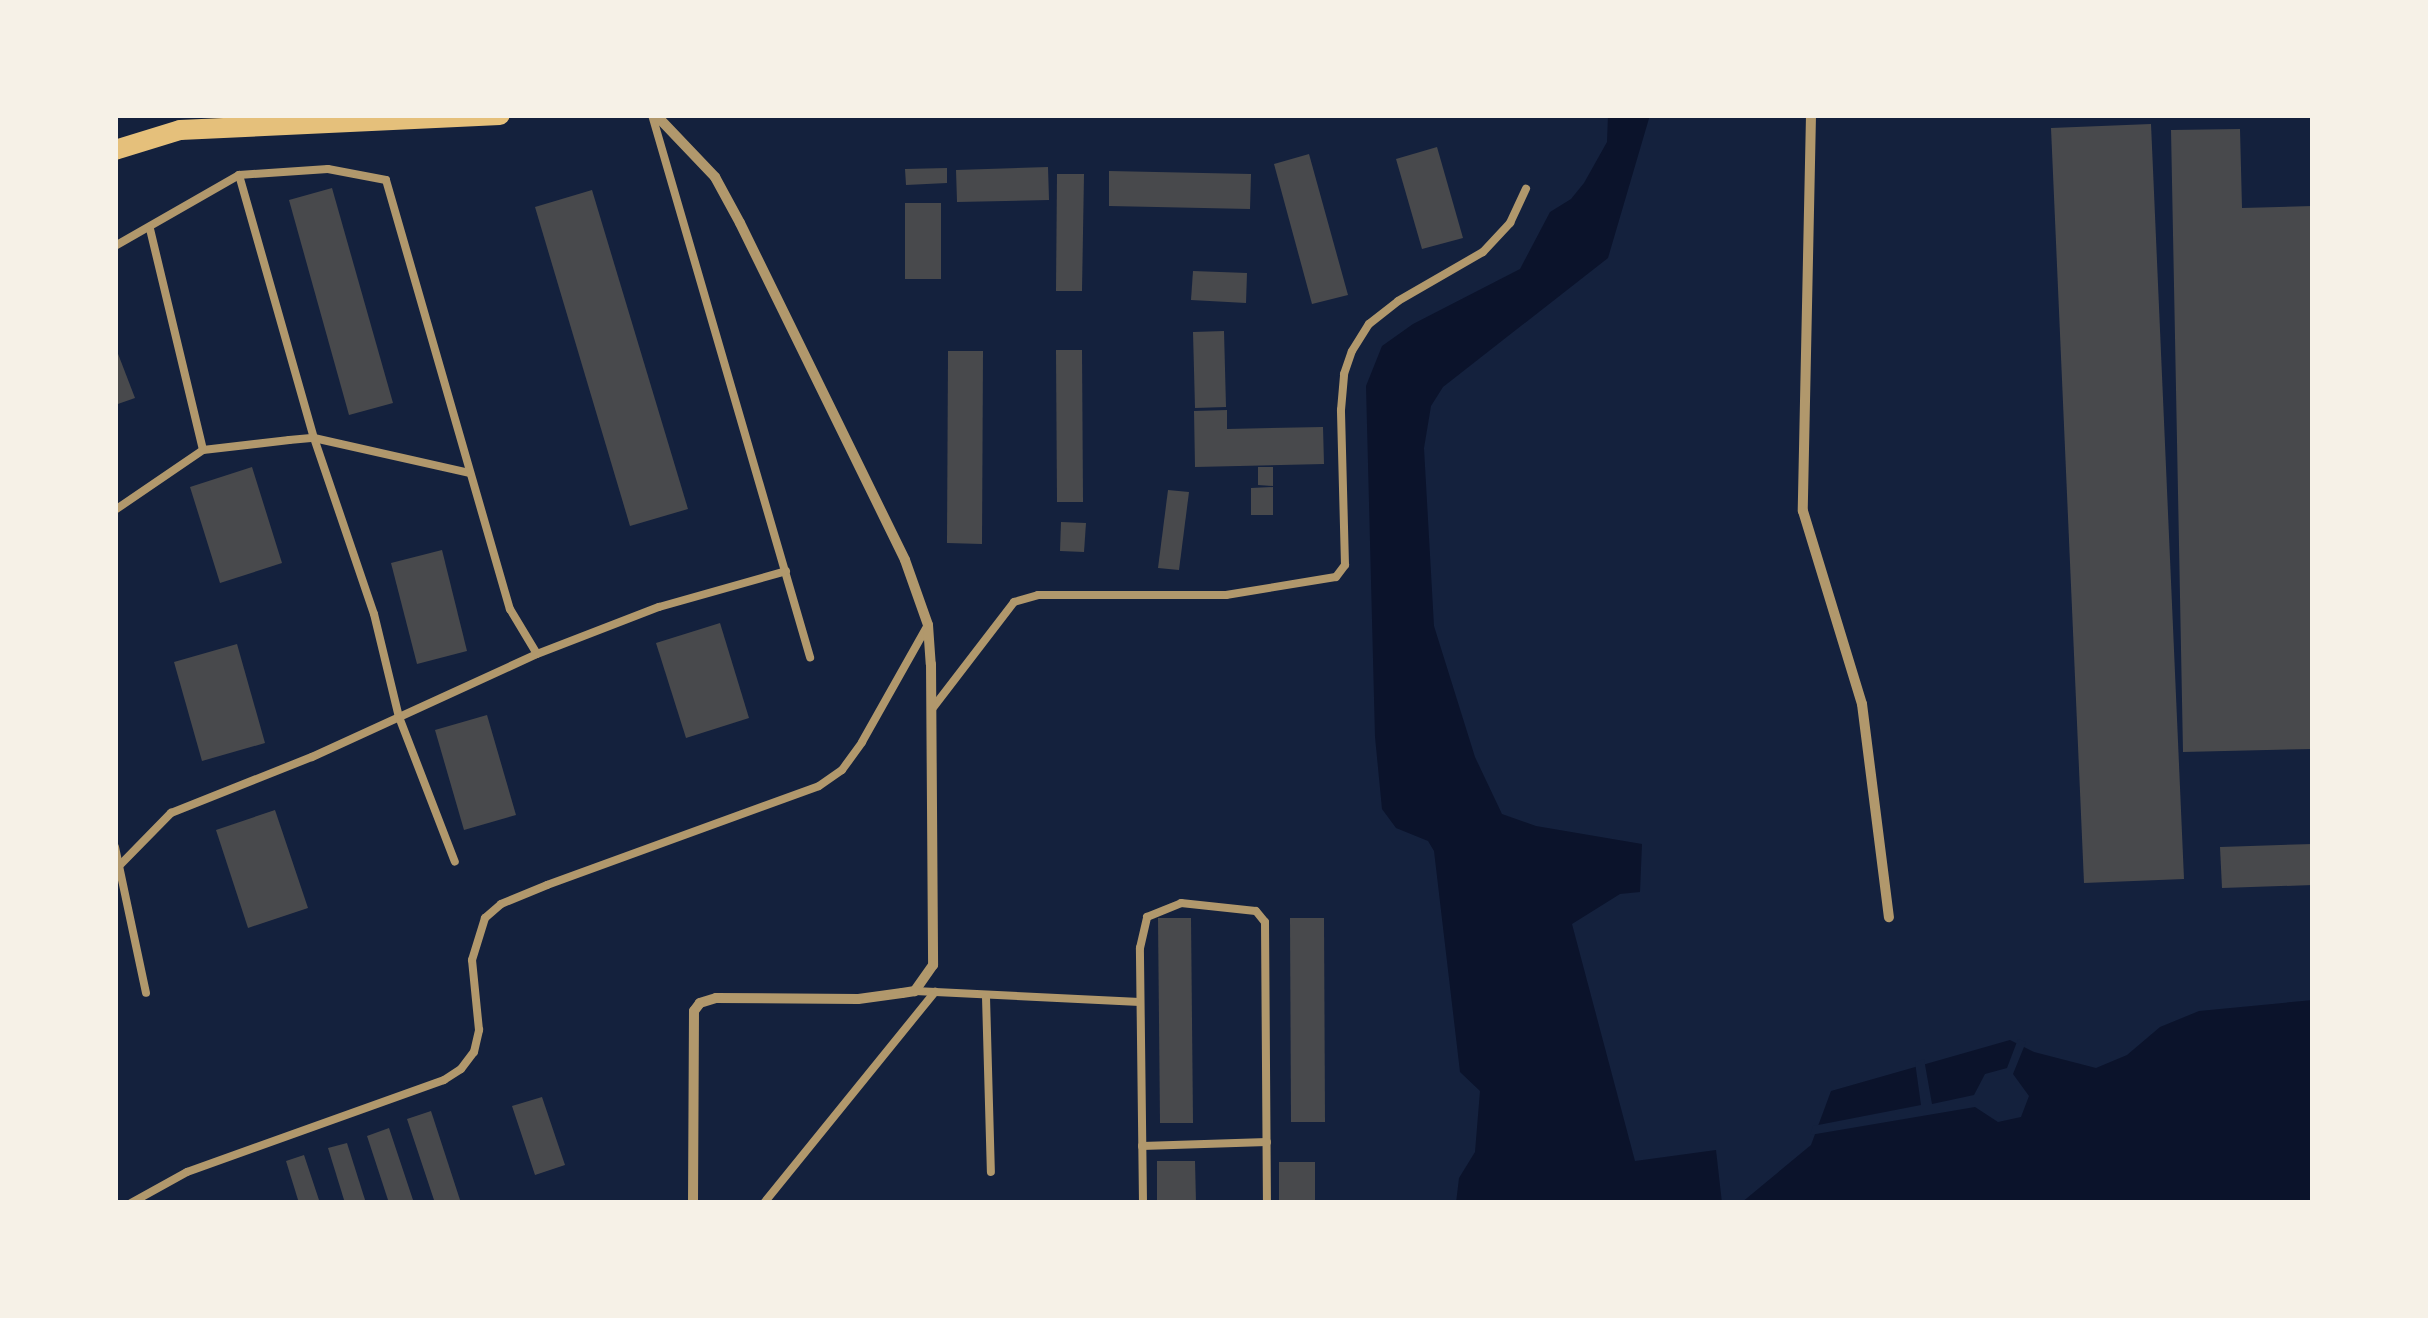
<!DOCTYPE html>
<html>
<head>
<meta charset="utf-8">
<style>
  body { margin:0 }
  #map { position:relative; width:2428px; height:1318px; overflow:hidden; background:#14213d; font-family:"Archivo Narrow",sans-serif }
  div>[style] { position:absolute }
  .water>* { inset:0; background:#0b132b }
  .pier>* { inset:0; background:#14213d }
  .building>* { inset:0; background:#48494c }
  .service>* { height:8px; margin:-4px; padding:0 4px; transform-origin:4px; border-radius:4px; background:#b1986c }
  .minor>* { height:10px; margin:-5px; padding:0 5px; transform-origin:5px; border-radius:5px; background:#b1986c }
  .secondary>* { height:20px; margin:-10px; padding:0 10px; transform-origin:10px; border-radius:10px; background:#e5c07b }
  span { translate:-50% -50%; white-space:nowrap; text-align:center; line-height:1.15; -webkit-text-stroke:10px #f6f1e7; paint-order:stroke }
  .frame { position:absolute; inset:0; border:118px solid #f6f1e7; pointer-events:none }
</style>
</head>
<body>
<div id="map">
  <div class="water">
    <i style="clip-path:polygon(1608px 115px,1650px 115px,1608px 258px,1443px 387px,1431px 406px,1424px 448px,1434px 626px,1475px 757px,1502px 814px,1536px 826px,1642px 844px,1640px 892px,1620px 894px,1572px 924px,1635px 1161px,1716px 1150px,1722px 1203px,1456px 1203px,1459px 1178px,1475px 1152px,1480px 1091px,1460px 1072px,1434px 851px,1428px 841px,1396px 828px,1382px 809px,1375px 737px,1366px 386px,1382px 346px,1413px 324px,1520px 269px,1550px 212px,1571px 199px,1584px 183px,1607px 142px)"></i>
    <i style="clip-path:polygon(2313px 1000px,2313px 1203px,1741px 1203px,1811px 1145px,1831px 1091px,2010px 1040px,2034px 1052px,2096px 1068px,2127px 1055px,2160px 1027px,2199px 1011px)"></i>
  </div>
  <div class="pier">
    <i style="clip-path:polygon(2018px 1039px,2026px 1042px,2013px 1074px,2029px 1096px,2021px 1117px,1998px 1122px,1975px 1107px,1810px 1135px,1813px 1126px,1921px 1105px,1915px 1062px,1924px 1059px,1932px 1104px,1974px 1095px,1985px 1074px,2007px 1068px)"></i>
  </div>
  <div class="building">
    <i style="clip-path:polygon(2151px 124px,2184px 879px,2084px 883px,2051px 128px)"></i>
    <i style="clip-path:polygon(2240px 129px,2242px 208px,2313px 206px,2313px 749px,2183px 752px,2171px 130px)"></i>
    <i style="clip-path:polygon(1437px 147px,1463px 238px,1422px 249px,1396px 159px)"></i>
    <i style="clip-path:polygon(1309px 154px,1348px 295px,1312px 304px,1274px 164px)"></i>
    <i style="clip-path:polygon(1048px 167px,1049px 200px,957px 202px,956px 170px)"></i>
    <i style="clip-path:polygon(947px 168px,947px 183px,906px 185px,905px 169px)"></i>
    <i style="clip-path:polygon(1109px 171px,1251px 174px,1250px 209px,1109px 206px)"></i>
    <i style="clip-path:polygon(1057px 174px,1084px 174px,1082px 291px,1056px 291px)"></i>
    <i style="clip-path:polygon(332px 188px,393px 403px,349px 415px,289px 200px)"></i>
    <i style="clip-path:polygon(592px 190px,688px 509px,630px 526px,535px 207px)"></i>
    <i style="clip-path:polygon(905px 203px,941px 203px,941px 279px,905px 279px)"></i>
    <i style="clip-path:polygon(1193px 271px,1247px 273px,1246px 303px,1191px 300px)"></i>
    <i style="clip-path:polygon(1224px 331px,1226px 407px,1195px 408px,1193px 332px)"></i>
    <i style="clip-path:polygon(115px 346px,135px 398px,115px 405px)"></i>
    <i style="clip-path:polygon(1056px 350px,1082px 350px,1083px 502px,1057px 502px)"></i>
    <i style="clip-path:polygon(948px 351px,983px 351px,982px 544px,947px 543px)"></i>
    <i style="clip-path:polygon(1227px 410px,1227px 429px,1323px 427px,1324px 464px,1195px 467px,1194px 411px)"></i>
    <i style="clip-path:polygon(252px 467px,282px 563px,220px 583px,190px 487px)"></i>
    <i style="clip-path:polygon(1258px 467px,1273px 467px,1273px 486px,1258px 485px)"></i>
    <i style="clip-path:polygon(1273px 487px,1273px 515px,1251px 515px,1251px 488px)"></i>
    <i style="clip-path:polygon(1168px 490px,1189px 492px,1179px 570px,1158px 568px)"></i>
    <i style="clip-path:polygon(1061px 522px,1086px 523px,1084px 552px,1060px 551px)"></i>
    <i style="clip-path:polygon(442px 550px,467px 651px,417px 664px,391px 563px)"></i>
    <i style="clip-path:polygon(720px 623px,749px 718px,686px 738px,656px 643px)"></i>
    <i style="clip-path:polygon(237px 644px,265px 743px,202px 761px,174px 662px)"></i>
    <i style="clip-path:polygon(487px 715px,516px 815px,464px 830px,435px 730px)"></i>
    <i style="clip-path:polygon(275px 810px,308px 908px,248px 928px,216px 830px)"></i>
    <i style="clip-path:polygon(2313px 844px,2313px 885px,2222px 888px,2220px 847px)"></i>
    <i style="clip-path:polygon(1158px 918px,1191px 918px,1193px 1123px,1160px 1123px)"></i>
    <i style="clip-path:polygon(1290px 918px,1324px 918px,1325px 1122px,1291px 1122px)"></i>
    <i style="clip-path:polygon(542px 1097px,565px 1165px,535px 1175px,512px 1106px)"></i>
    <i style="clip-path:polygon(431px 1111px,461px 1203px,435px 1203px,407px 1119px)"></i>
    <i style="clip-path:polygon(389px 1128px,414px 1203px,389px 1203px,367px 1136px)"></i>
    <i style="clip-path:polygon(347px 1143px,366px 1203px,345px 1203px,328px 1148px)"></i>
    <i style="clip-path:polygon(304px 1155px,320px 1203px,299px 1203px,286px 1161px)"></i>
    <i style="clip-path:polygon(1157px 1161px,1195px 1161px,1196px 1203px,1157px 1203px)"></i>
    <i style="clip-path:polygon(1279px 1162px,1315px 1162px,1315px 1203px,1279px 1203px)"></i>
  </div>
  <div class="service">
    <i style="left:652px;top:115px;width:565px;rotate:73.75deg"></i>
    <i style="left:239px;top:175px;width:273px;rotate:74.1deg"></i>
    <i style="left:314px;top:438px;width:186px;rotate:71.2deg"></i>
    <i style="left:374px;top:614px;width:106px;rotate:76.4deg"></i>
    <i style="left:399px;top:717px;width:155px;rotate:68.9deg"></i>
    <i style="left:150px;top:229px;width:227px;rotate:76.5deg"></i>
    <i style="left:115px;top:246px;width:143px;rotate:-29.8deg"></i>
    <i style="left:239px;top:175px;width:89px;rotate:-3.9deg"></i>
    <i style="left:328px;top:169px;width:59px;rotate:10.7deg"></i>
    <i style="left:386px;top:180px;width:447px;rotate:73.9deg"></i>
    <i style="left:510px;top:609px;width:52px;rotate:59deg"></i>
    <i style="left:115px;top:510px;width:107px;rotate:-34.3deg"></i>
    <i style="left:203px;top:450px;width:87px;rotate:-6.6deg"></i>
    <i style="left:289px;top:440px;width:25px;rotate:-5deg"></i>
    <i style="left:314px;top:438px;width:159px;rotate:12.7deg"></i>
    <i style="left:932px;top:709px;width:135px;rotate:-52.5deg"></i>
    <i style="left:1014px;top:602px;width:25px;rotate:-16deg"></i>
    <i style="left:1038px;top:595px;width:188px"></i>
    <i style="left:1226px;top:595px;width:111px;rotate:-9.3deg"></i>
    <i style="left:1336px;top:577px;width:15px;rotate:-53deg"></i>
    <i style="left:1345px;top:565px;width:155px;rotate:-91.5deg"></i>
    <i style="left:1341px;top:410px;width:36px;rotate:-85deg"></i>
    <i style="left:1344px;top:374px;width:24px;rotate:-71deg"></i>
    <i style="left:1352px;top:351px;width:32px;rotate:-58deg"></i>
    <i style="left:1369px;top:324px;width:37px;rotate:-38deg"></i>
    <i style="left:1398px;top:301px;width:98px;rotate:-30deg"></i>
    <i style="left:1483px;top:252px;width:40px;rotate:-47deg"></i>
    <i style="left:1510px;top:223px;width:38px;rotate:-65deg"></i>
    <i style="left:115px;top:847px;width:149px;rotate:78deg"></i>
    <i style="left:120px;top:865px;width:73px;rotate:-45.6deg"></i>
    <i style="left:171px;top:813px;width:152px;rotate:-21.7deg"></i>
    <i style="left:312px;top:757px;width:247px;rotate:-24.6deg"></i>
    <i style="left:537px;top:654px;width:131px;rotate:-21.1deg"></i>
    <i style="left:659px;top:607px;width:132px;rotate:-15.8deg"></i>
    <i style="left:915px;top:991px;width:225px;rotate:2.8deg"></i>
    <i style="left:986px;top:997px;width:175px;rotate:88.4deg"></i>
    <i style="left:1142px;top:1146px;width:125px;rotate:-1.8deg"></i>
    <i style="left:131px;top:1203px;width:64px;rotate:-29deg"></i>
    <i style="left:187px;top:1172px;width:273px;rotate:-19.7deg"></i>
    <i style="left:444px;top:1080px;width:20px;rotate:-33deg"></i>
    <i style="left:461px;top:1069px;width:21px;rotate:-53deg"></i>
    <i style="left:474px;top:1052px;width:23px;rotate:-77deg"></i>
    <i style="left:479px;top:1030px;width:70px;rotate:-95.7deg"></i>
    <i style="left:472px;top:960px;width:44px;rotate:-72.8deg"></i>
    <i style="left:485px;top:918px;width:21px;rotate:-41deg"></i>
    <i style="left:501px;top:904px;width:50px;rotate:-22.4deg"></i>
    <i style="left:547px;top:885px;width:289px;rotate:-20deg"></i>
    <i style="left:819px;top:786px;width:28px;rotate:-35deg"></i>
    <i style="left:842px;top:770px;width:34px;rotate:-54deg"></i>
    <i style="left:862px;top:742px;width:134px;rotate:-60.6deg"></i>
    <i style="left:764px;top:1203px;width:272px;rotate:-51deg"></i>
    <i style="left:1143px;top:1203px;width:255px;rotate:-90.7deg"></i>
    <i style="left:1140px;top:948px;width:32px;rotate:-77deg"></i>
    <i style="left:1147px;top:917px;width:37px;rotate:-22deg"></i>
    <i style="left:1181px;top:903px;width:75px;rotate:6.1deg"></i>
    <i style="left:1256px;top:911px;width:14px;rotate:51deg"></i>
    <i style="left:1265px;top:922px;width:281px;rotate:89.6deg"></i>
  </div>
  <div class="minor">
    <i style="left:656px;top:115px;width:86px;rotate:46.4deg"></i>
    <i style="left:715px;top:177px;width:52px;rotate:61.5deg"></i>
    <i style="left:740px;top:223px;width:375px;rotate:63.9deg"></i>
    <i style="left:905px;top:560px;width:69px;rotate:70.5deg"></i>
    <i style="left:928px;top:625px;width:39px;rotate:86deg"></i>
    <i style="left:931px;top:664px;width:301px;rotate:89.6deg"></i>
    <i style="left:933px;top:965px;width:32px;rotate:125deg"></i>
    <i style="left:915px;top:991px;width:13px;rotate:171deg"></i>
    <i style="left:902px;top:993px;width:44px;rotate:172.2deg"></i>
    <i style="left:858px;top:999px;width:142px;rotate:-179.6deg"></i>
    <i style="left:716px;top:998px;width:17px;rotate:163deg"></i>
    <i style="left:700px;top:1003px;width:10px;rotate:127deg"></i>
    <i style="left:694px;top:1011px;width:192px;rotate:90.3deg"></i>
    <i style="left:1811px;top:115px;width:396px;rotate:91.2deg"></i>
    <i style="left:1803px;top:511px;width:202px;rotate:73deg"></i>
    <i style="left:1862px;top:704px;width:215px;rotate:82.8deg"></i>
  </div>
  <div class="secondary">
    <i style="left:115px;top:150px;width:68px;rotate:-17.1deg"></i>
    <i style="left:180px;top:130px;width:320px;rotate:-2.7deg"></i>
  </div>
  <div class="frame"></div>
</div>
</body>
</html>
